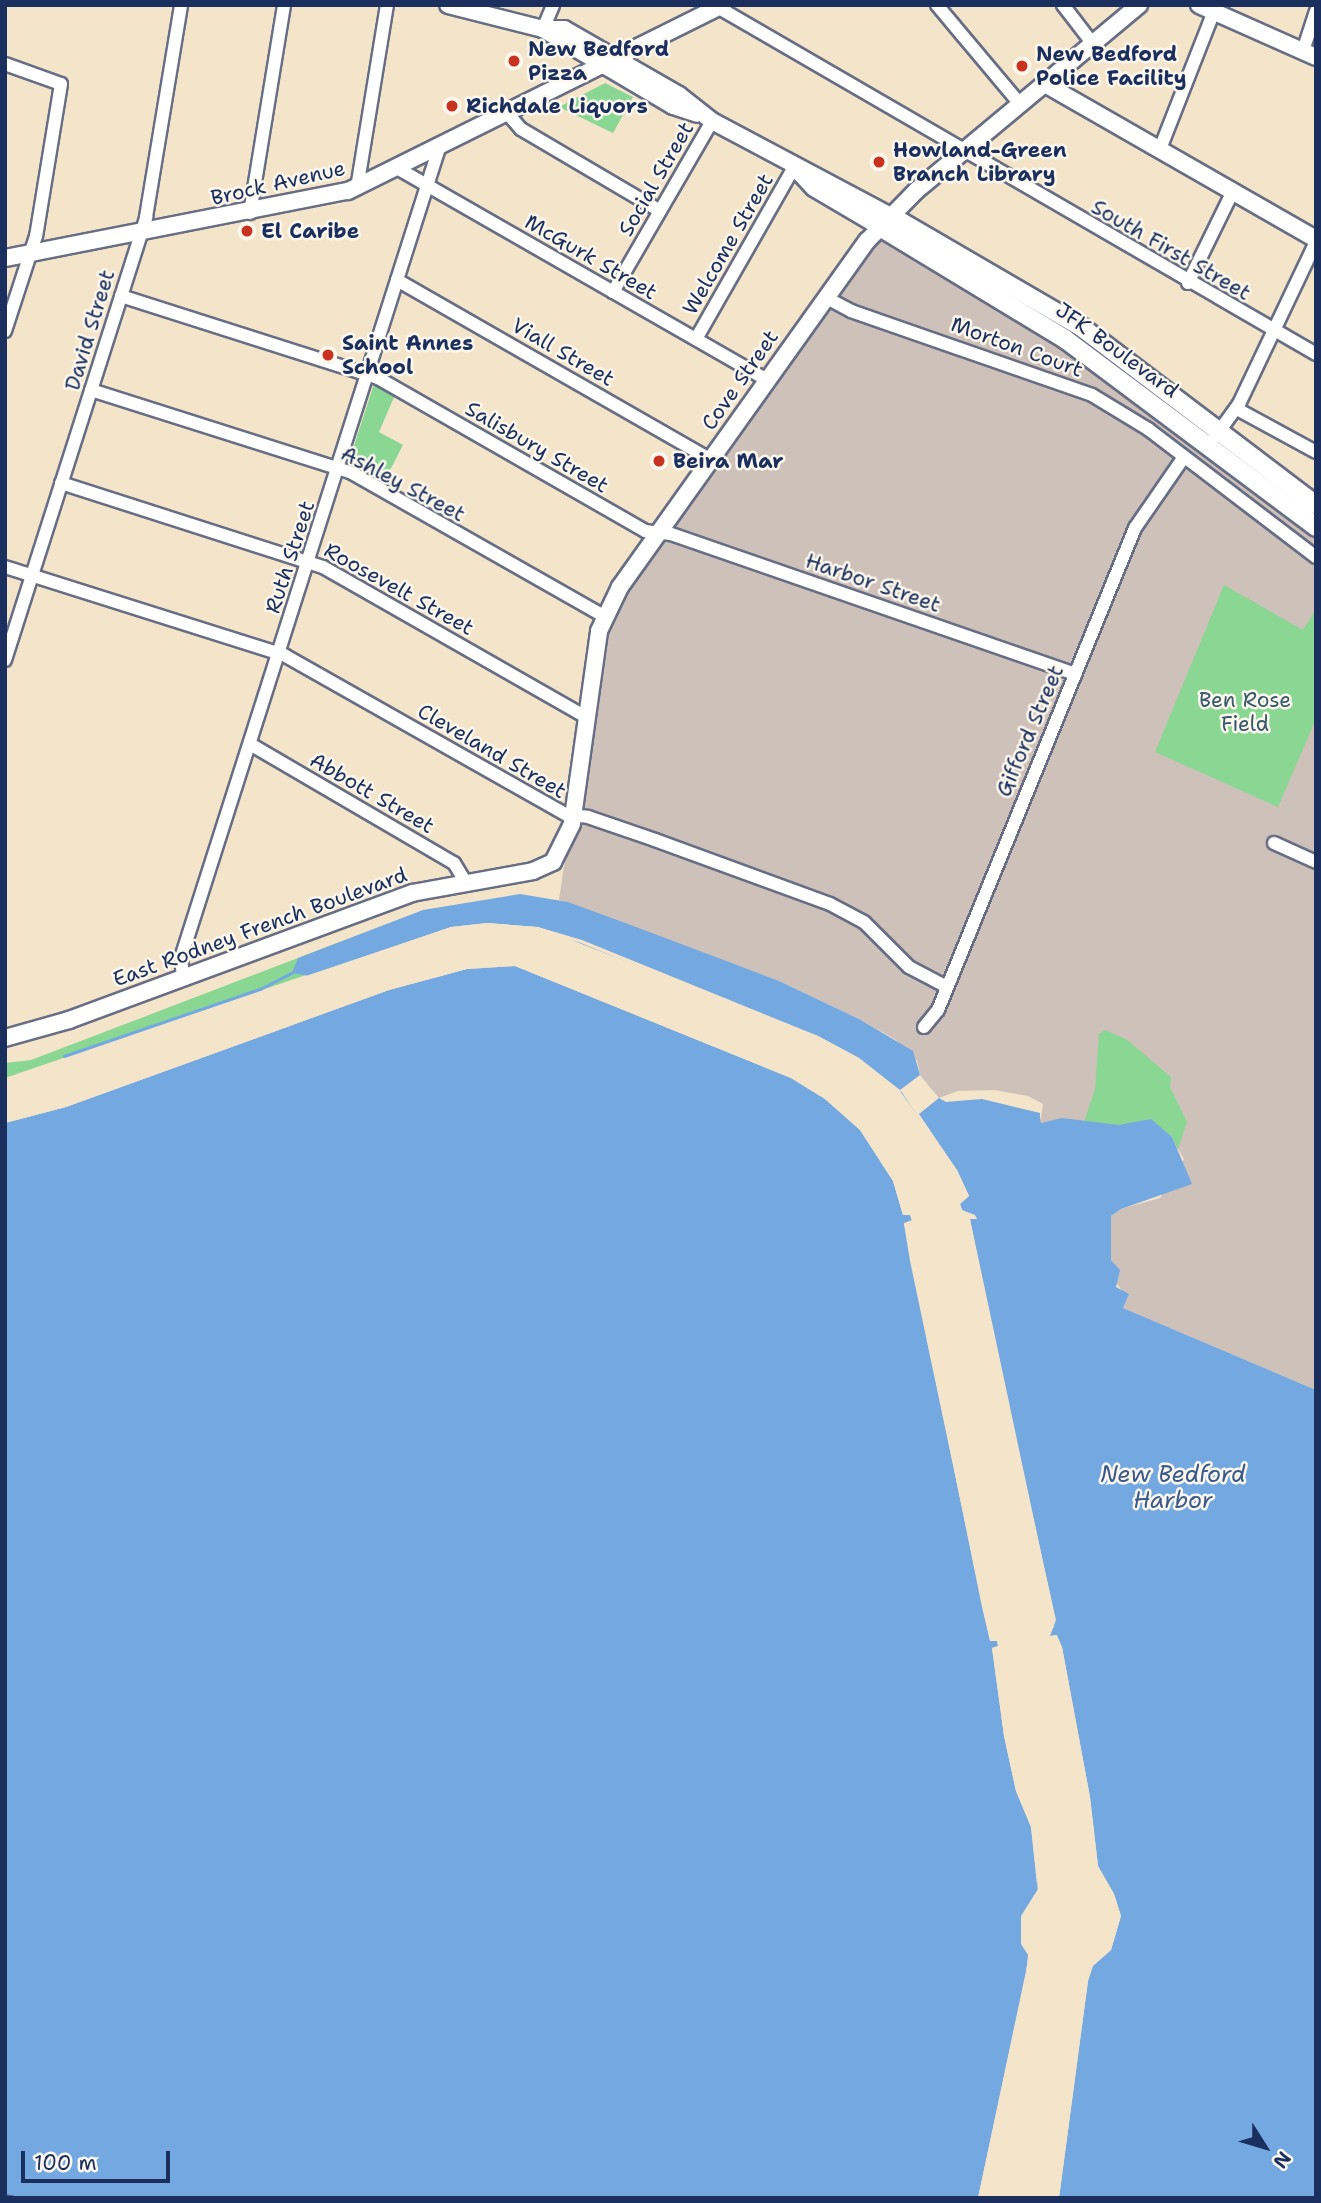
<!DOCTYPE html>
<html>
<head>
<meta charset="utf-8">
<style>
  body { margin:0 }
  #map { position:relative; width:1321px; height:2203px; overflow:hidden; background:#f4e4ca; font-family:"Shantell Sans",sans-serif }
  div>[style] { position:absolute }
  .industrial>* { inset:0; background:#cec1ba }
  .green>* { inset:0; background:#8ad693 }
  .water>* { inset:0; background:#73a8e0 }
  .pier>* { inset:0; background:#f4e4ca }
  .stream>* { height:2.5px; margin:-1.25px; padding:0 1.25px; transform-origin:1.25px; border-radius:1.25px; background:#73a8e0 }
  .ferry>* { height:2px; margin-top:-1px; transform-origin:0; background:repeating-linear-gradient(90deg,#3a598c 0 9px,transparent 0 16px) }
  .roads { filter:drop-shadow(2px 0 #676e84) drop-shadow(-2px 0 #676e84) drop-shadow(0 2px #676e84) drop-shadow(0 -2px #676e84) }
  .street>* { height:12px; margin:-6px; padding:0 6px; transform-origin:6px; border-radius:6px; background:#fff }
  .secondary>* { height:16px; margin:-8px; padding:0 8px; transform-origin:8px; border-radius:8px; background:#fff }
  .primary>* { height:18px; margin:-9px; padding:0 9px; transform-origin:9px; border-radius:9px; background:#fff }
  .dots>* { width:19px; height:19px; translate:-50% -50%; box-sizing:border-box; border:4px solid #fbf7ec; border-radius:50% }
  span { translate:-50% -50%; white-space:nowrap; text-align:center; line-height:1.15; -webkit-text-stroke:5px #fbf7ec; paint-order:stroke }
  .poi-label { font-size:21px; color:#1b2f5e; font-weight:700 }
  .left { translate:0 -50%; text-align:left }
  .street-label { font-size:21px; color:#1b2f5e }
  .park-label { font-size:21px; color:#37596b }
  .water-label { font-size:23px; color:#3a598c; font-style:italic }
  .frame { position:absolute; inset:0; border:7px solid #1b2f5e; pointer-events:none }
  .north { position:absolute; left:1230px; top:2112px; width:70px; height:70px; -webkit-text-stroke:5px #fbf7ec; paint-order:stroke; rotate:127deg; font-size:19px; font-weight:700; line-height:28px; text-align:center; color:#1b2f5e }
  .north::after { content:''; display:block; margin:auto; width:24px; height:32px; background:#1b2f5e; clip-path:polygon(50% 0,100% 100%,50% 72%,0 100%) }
  .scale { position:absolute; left:21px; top:2151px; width:149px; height:32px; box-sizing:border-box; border:4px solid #1b2f5e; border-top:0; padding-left:9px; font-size:21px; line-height:24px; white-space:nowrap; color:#1b2f5e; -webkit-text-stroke:5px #fbf7ec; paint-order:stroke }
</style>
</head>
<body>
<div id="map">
  <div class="industrial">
    <i style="clip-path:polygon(880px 227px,975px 283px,1316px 527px,1316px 1390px,1123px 1308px,1124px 1294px,1115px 1281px,1119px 1270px,1111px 1260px,1108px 1239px,1111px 1216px,1121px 1209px,1160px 1198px,1184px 1159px,1178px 1149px,1084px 1122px,1062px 1119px,1040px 1123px,939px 1098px,920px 1075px,917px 1061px,896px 1040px,859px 1019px,779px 981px,559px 900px,599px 631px)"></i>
  </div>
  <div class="green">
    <i style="clip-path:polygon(605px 83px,633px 97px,613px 133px,559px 107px)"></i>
    <i style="clip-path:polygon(374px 384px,395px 395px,379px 432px,403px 445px,386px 478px,350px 458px)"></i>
    <i style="clip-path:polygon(1224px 585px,1303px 630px,1316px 609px,1316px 719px,1278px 807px,1155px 752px)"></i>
    <i style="clip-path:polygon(382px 926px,350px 960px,5px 1078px,5px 1063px,31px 1060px)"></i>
    <i style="clip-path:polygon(1105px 1030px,1126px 1039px,1171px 1077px,1170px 1087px,1187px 1122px,1178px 1149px,1172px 1137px,1151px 1119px,1118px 1125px,1084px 1122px,1095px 1089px,1099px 1034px)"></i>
  </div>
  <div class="water">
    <i style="clip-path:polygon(520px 894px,568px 902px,636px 927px,779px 981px,859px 1019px,913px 1051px,920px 1075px,939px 1098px,959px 1095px,1040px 1105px,1041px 1123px,1062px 1118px,1118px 1125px,1151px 1119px,1172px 1137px,1192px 1184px,1121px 1209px,1111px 1216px,1111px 1260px,1120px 1270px,1116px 1287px,1129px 1294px,1123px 1308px,1316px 1390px,1316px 2198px,1059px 2198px,1088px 1981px,1093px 1966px,1111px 1950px,1121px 1916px,1114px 1894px,1098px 1866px,1090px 1797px,1062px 1647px,1057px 1635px,1050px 1636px,1049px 1629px,1054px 1627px,1050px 1595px,970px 1219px,977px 1219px,975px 1215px,962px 1210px,960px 1204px,969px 1196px,957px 1170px,900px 1091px,859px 1058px,818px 1036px,538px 927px,487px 923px,451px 927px,309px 976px,292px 973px,298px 958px,423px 910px)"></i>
    <i style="clip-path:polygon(515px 966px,791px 1078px,825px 1099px,860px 1130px,893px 1181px,903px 1215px,910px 1215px,912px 1221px,904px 1224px,910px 1261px,990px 1641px,997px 1640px,998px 1646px,992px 1648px,1004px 1736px,1016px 1791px,1031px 1827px,1038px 1889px,1021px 1916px,1021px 1944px,1028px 1955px,1026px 1974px,978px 2198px,5px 2198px,5px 1123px,66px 1107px,389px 990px,467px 969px)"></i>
  </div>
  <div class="pier">
    <i style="clip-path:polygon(487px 923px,538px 927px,582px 940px,818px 1036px,859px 1058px,900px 1090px,920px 1075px,939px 1098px,958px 1091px,994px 1090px,1028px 1096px,1043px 1104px,1040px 1123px,1040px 1113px,982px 1099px,946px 1102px,939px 1098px,919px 1114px,957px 1170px,969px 1196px,960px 1204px,962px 1210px,977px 1219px,970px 1219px,992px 1332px,1056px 1620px,1050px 1636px,1056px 1635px,1062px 1647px,1090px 1797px,1098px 1866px,1114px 1894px,1121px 1916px,1111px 1950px,1092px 1966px,1088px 1981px,1059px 2198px,1056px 2192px,1065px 2109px,1084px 1981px,1090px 1964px,1108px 1949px,1117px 1917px,1094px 1867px,1087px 1797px,1058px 1647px,1054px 1639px,1049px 1639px,1047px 1626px,1053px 1620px,988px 1333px,966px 1219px,970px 1215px,959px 1211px,957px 1202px,965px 1196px,954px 1171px,901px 1091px,899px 1094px,846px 1053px,581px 943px,537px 930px,487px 927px,452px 931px,310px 979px,297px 979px,451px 927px)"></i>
    <i style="clip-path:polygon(515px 963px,793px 1075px,827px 1096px,862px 1127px,896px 1179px,905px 1211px,913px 1212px,916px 1220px,908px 1226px,958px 1483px,993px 1637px,1001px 1640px,1002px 1648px,995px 1651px,1007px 1736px,1019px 1790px,1034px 1826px,1038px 1895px,1031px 1827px,1016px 1791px,1004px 1736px,992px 1648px,998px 1646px,997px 1641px,990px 1641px,982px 1607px,904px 1223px,912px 1220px,910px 1215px,903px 1215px,893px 1181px,860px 1130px,825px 1099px,791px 1078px,515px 966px,467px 969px,389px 990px,66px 1107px,5px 1123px,388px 987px,467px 966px)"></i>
    <i style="clip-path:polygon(1030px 1952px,1006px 2092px,987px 2179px,978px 2198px)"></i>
  </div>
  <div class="stream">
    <i style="left:64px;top:1056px;width:207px;rotate:-18.9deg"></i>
    <i style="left:260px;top:989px;width:36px;rotate:-27deg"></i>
  </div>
  <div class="ferry">
    <i style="left:5px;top:2195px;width:16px;rotate:11deg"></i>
  </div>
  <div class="roads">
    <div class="street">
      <i style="left:714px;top:5px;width:696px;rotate:30.1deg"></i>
      <i style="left:937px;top:5px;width:129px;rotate:50deg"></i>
      <i style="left:1063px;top:5px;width:49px;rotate:52.4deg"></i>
      <i style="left:543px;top:29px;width:26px;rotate:-67deg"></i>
      <i style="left:1303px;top:51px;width:42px;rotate:-72deg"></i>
      <i style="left:5px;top:64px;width:59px;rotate:19.7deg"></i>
      <i style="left:61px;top:84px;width:154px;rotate:99.3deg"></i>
      <i style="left:36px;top:236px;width:100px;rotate:108.1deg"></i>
      <i style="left:508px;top:114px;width:20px;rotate:49deg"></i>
      <i style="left:521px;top:129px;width:161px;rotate:30.5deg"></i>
      <i style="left:1160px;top:149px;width:154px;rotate:-68.6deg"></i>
      <i style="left:397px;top:168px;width:425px;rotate:29.8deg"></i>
      <i style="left:357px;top:188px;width:185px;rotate:-80.7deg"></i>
      <i style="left:250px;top:213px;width:211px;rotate:-80.7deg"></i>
      <i style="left:397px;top:280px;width:361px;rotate:29.8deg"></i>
      <i style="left:1188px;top:283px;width:102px;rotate:-63.9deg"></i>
      <i style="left:613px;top:292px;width:198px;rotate:-59.9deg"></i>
      <i style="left:121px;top:296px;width:270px;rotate:17.7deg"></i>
      <i style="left:378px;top:378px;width:308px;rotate:29.8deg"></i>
      <i style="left:645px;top:531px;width:26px;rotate:7deg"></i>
      <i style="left:671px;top:534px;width:428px;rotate:19.1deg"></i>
      <i style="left:825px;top:297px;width:30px;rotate:28deg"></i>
      <i style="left:851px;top:311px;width:255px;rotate:19.2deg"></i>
      <i style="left:1092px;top:395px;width:66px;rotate:31.3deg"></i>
      <i style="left:1148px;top:429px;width:211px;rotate:37.3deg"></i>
      <i style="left:696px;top:339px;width:198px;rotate:-60.3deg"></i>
      <i style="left:91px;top:390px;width:274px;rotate:17.6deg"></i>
      <i style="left:352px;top:473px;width:290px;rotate:29.6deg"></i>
      <i style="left:1237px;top:409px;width:90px;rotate:28.6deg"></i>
      <i style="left:1215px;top:437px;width:41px;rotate:-54deg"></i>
      <i style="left:1239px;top:404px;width:179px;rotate:-64.6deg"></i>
      <i style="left:61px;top:483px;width:275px;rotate:17.8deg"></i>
      <i style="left:323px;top:567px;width:303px;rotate:29.7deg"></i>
      <i style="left:5px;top:567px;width:293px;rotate:17.5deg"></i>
      <i style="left:284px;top:655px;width:325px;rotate:29.5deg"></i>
      <i style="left:567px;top:815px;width:21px;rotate:5deg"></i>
      <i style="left:588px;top:817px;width:71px;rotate:18.9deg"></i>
      <i style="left:655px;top:840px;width:186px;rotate:20.1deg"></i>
      <i style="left:830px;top:904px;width:38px;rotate:28deg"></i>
      <i style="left:864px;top:922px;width:64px;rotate:45deg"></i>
      <i style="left:909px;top:967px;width:43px;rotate:27.8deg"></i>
      <i style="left:5px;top:660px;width:465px;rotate:-72.3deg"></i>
      <i style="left:146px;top:217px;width:215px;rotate:-80.6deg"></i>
      <i style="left:250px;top:744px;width:236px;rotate:30.3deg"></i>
      <i style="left:454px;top:863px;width:23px;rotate:59deg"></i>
      <i style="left:1274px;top:843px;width:46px;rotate:24.3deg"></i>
      <i style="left:183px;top:977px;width:19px;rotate:-96deg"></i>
      <i style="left:181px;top:958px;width:850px;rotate:-72.33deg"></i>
      <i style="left:924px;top:1027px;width:22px;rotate:-51deg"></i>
      <i style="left:938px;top:1010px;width:521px;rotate:-67.77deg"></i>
      <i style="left:1135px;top:528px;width:86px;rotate:-55.4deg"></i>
    </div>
    <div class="secondary">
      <i style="left:448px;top:5px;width:98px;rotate:14.2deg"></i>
      <i style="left:543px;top:29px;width:21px"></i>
      <i style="left:564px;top:29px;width:133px;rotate:29.9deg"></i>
      <i style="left:679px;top:95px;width:42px;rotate:38.2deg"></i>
      <i style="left:712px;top:121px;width:203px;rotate:28deg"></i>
      <i style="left:1199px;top:5px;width:128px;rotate:24deg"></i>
      <i style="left:543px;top:29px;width:151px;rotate:30.6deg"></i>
      <i style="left:673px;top:106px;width:25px;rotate:18deg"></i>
      <i style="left:1045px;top:84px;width:312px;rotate:29.8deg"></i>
      <i style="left:798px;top:171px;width:23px;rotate:47deg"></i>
      <i style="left:814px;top:188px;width:77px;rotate:30.6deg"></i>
      <i style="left:5px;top:258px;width:349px;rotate:-11.1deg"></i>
      <i style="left:348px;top:191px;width:418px;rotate:-26.4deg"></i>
      <i style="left:5px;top:1038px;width:66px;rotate:-15.7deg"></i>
      <i style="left:69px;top:1020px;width:366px;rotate:-20.3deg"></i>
      <i style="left:412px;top:893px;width:123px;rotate:-10.3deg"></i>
      <i style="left:533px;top:871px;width:22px;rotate:-24deg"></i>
      <i style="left:553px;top:862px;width:42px;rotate:-63.4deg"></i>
      <i style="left:572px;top:824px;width:195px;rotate:-82deg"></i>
      <i style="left:599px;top:631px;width:49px;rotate:-64.5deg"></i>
      <i style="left:620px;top:587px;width:425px;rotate:-54.5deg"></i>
      <i style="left:867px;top:241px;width:71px;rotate:-45.6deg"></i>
      <i style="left:917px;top:190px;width:289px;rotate:-39.8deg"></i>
    </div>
    <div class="primary">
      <i style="left:891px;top:216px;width:219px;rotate:30.2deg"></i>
      <i style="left:1080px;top:326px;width:296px;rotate:37.2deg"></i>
      <i style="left:880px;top:227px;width:216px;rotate:31.2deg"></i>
      <i style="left:1065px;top:339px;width:314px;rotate:36.8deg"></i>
    </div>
  </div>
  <div class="dots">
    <i style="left:514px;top:61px;background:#c8321e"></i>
    <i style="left:1022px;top:66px;background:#c8321e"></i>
    <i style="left:452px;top:106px;background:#c8321e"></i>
    <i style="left:879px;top:162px;background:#c8321e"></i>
    <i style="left:247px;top:231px;background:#c8321e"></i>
    <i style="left:328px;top:355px;background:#c8321e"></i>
    <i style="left:659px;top:461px;background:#c8321e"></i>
  </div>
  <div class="poi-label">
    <span class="left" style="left:528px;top:61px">New Bedford<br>Pizza</span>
    <span class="left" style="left:1036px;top:66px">New Bedford<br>Police Facility</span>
    <span class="left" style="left:466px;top:106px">Richdale Liquors</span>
    <span class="left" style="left:893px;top:162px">Howland-Green<br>Branch Library</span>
    <span class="left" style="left:261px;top:231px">El Caribe</span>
    <span class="left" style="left:342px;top:355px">Saint Annes<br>School</span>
    <span class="left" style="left:673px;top:461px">Beira Mar</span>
  </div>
  <div class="street-label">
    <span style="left:656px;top:179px;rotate:-60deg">Social Street</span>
    <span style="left:278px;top:183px;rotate:-13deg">Brock Avenue</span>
    <span style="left:728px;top:244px;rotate:-60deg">Welcome Street</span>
    <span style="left:1171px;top:250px;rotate:30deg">South First Street</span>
    <span style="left:591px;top:257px;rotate:30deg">McGurk Street</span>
    <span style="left:90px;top:330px;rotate:-73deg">David Street</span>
    <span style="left:1017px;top:347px;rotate:20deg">Morton Court</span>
    <span style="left:1117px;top:350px;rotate:36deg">JFK Boulevard</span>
    <span style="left:563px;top:352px;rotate:30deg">Viall Street</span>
    <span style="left:740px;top:380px;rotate:-55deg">Cove Street</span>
    <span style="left:537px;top:447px;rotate:30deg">Salisbury Street</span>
    <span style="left:403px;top:484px;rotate:28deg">Ashley Street</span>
    <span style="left:290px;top:557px;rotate:-72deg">Ruth Street</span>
    <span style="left:873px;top:583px;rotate:19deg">Harbor Street</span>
    <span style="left:399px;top:589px;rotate:29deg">Roosevelt Street</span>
    <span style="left:1030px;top:731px;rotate:-67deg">Gifford Street</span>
    <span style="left:492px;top:751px;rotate:30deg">Cleveland Street</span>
    <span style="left:372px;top:793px;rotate:30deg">Abbott Street</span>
    <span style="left:260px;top:927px;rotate:-20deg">East Rodney French Boulevard</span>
  </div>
  <div class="park-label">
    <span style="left:1245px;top:712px">Ben Rose<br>Field</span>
  </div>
  <div class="water-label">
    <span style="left:1173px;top:1487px">New Bedford<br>Harbor</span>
  </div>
  <div class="frame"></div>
  <div class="north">N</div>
  <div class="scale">100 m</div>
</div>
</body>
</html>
